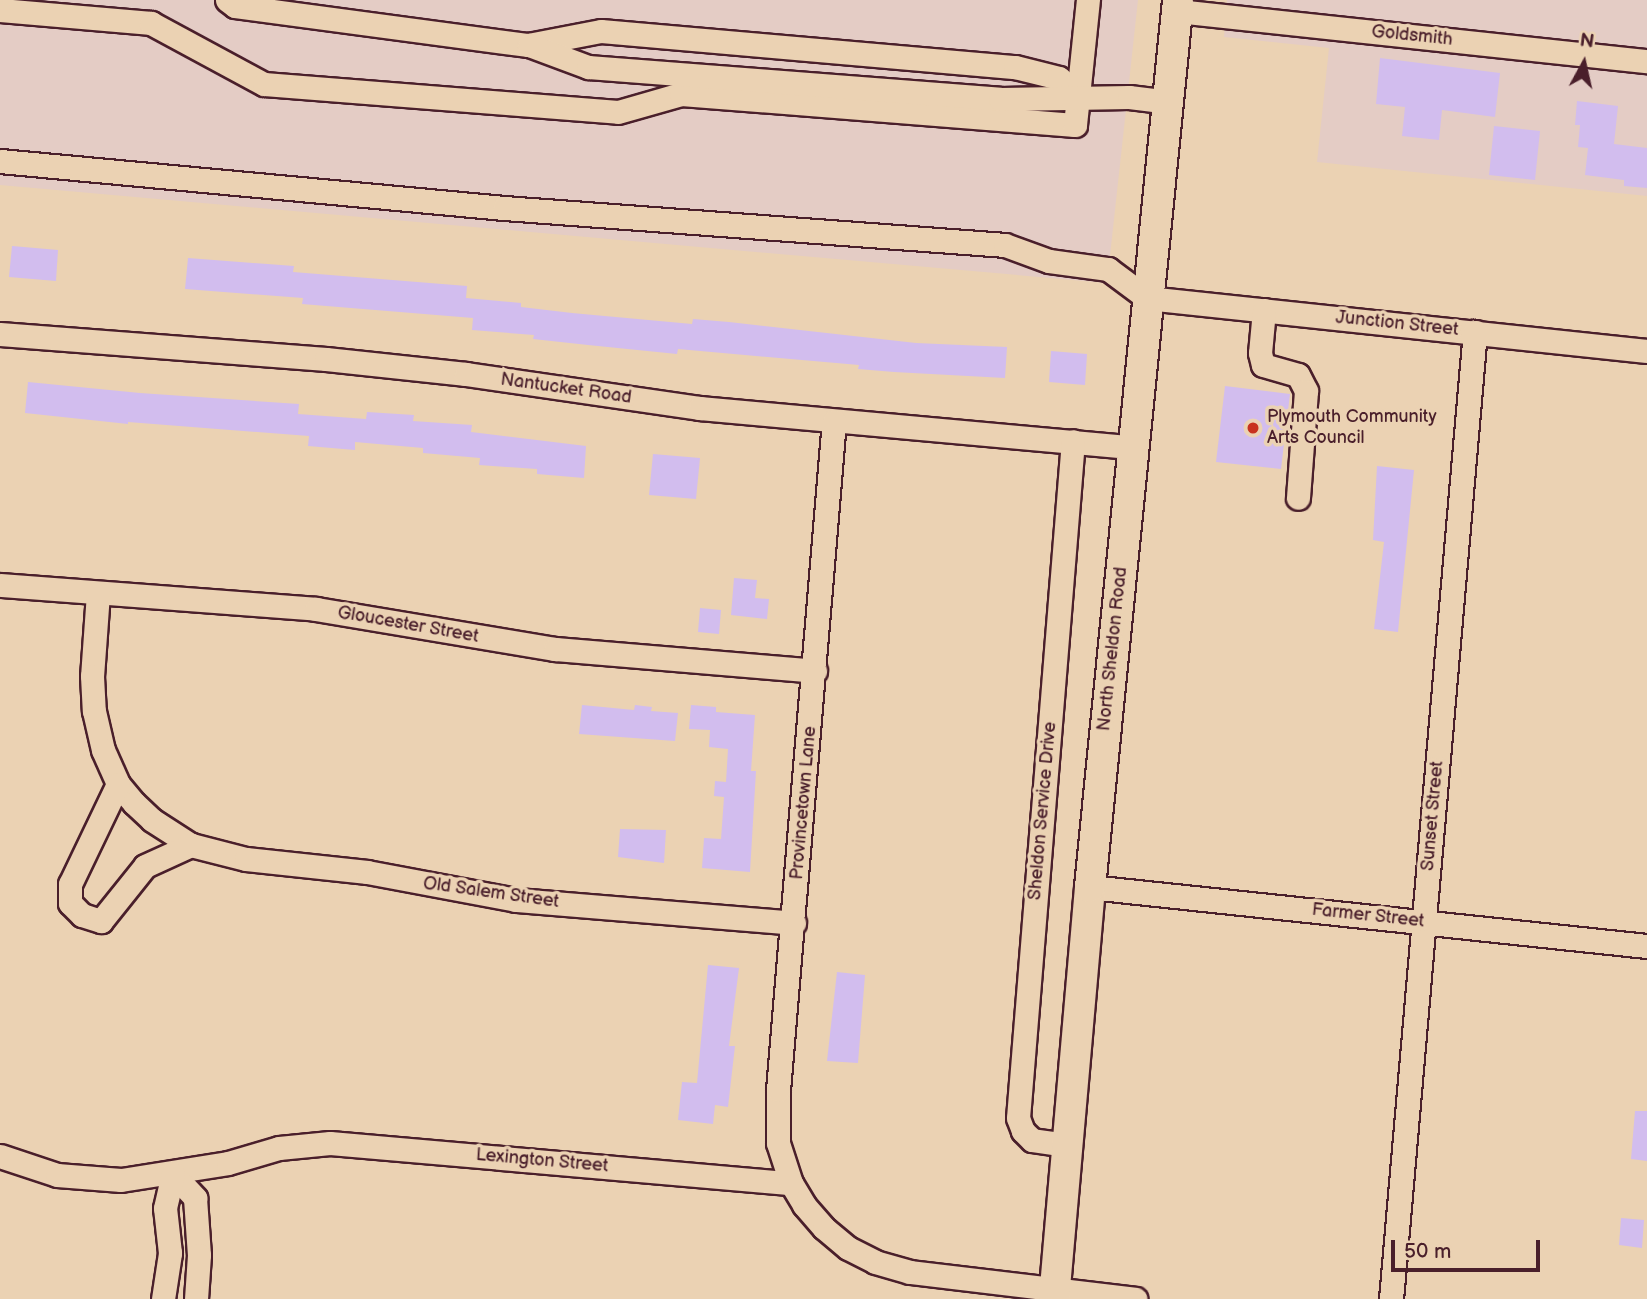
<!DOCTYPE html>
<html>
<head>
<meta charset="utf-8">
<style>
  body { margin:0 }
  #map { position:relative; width:1647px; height:1299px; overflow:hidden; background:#ebd2b3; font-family:"Balsamiq Sans",sans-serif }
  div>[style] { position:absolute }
  .built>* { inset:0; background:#e4ccc5 }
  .building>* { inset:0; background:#d2bdee }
  .roads { filter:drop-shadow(2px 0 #4a1f2b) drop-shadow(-2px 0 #4a1f2b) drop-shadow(0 2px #4a1f2b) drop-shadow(0 -2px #4a1f2b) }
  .minor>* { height:23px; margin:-11.5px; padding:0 11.5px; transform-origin:11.5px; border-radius:11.5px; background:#ebd2b3 }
  .major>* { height:30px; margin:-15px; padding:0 15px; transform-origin:15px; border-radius:15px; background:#ebd2b3 }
  .dots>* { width:19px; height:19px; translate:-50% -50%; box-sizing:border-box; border:4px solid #ebd2b3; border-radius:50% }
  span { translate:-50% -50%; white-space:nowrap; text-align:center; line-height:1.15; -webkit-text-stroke:7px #ebd2b3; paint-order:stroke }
  .street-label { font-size:18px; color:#4a1f2b }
  .poi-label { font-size:18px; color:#4a1f2b }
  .left { translate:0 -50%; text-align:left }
  .north { position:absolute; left:1549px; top:28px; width:70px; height:70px; -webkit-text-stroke:5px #ebd2b3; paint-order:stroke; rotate:8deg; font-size:19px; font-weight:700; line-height:28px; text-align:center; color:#4a1f2b }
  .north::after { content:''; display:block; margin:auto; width:24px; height:32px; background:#4a1f2b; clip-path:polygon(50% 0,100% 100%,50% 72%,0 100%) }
  .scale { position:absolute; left:1391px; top:1240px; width:149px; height:32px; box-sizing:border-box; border:4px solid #4a1f2b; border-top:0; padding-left:9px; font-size:21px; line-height:24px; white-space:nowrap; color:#4a1f2b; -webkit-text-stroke:5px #ebd2b3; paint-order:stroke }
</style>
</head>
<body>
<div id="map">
  <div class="built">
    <i style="clip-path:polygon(0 0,1138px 0,1107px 283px,0 185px)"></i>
    <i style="clip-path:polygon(1227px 0,1647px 0,1647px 196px,1317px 162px,1329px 48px,1224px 37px)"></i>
  </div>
  <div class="building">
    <i style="clip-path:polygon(1380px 58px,1500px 73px,1495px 117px,1442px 110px,1439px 140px,1402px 136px,1405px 107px,1376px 104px)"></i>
    <i style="clip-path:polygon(1577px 101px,1618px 106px,1614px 144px,1647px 148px,1647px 188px,1624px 186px,1624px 180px,1585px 175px,1588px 148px,1578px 147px,1580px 125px,1575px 125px)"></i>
    <i style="clip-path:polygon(1494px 126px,1540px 131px,1535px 180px,1489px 175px)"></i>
    <i style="clip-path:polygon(12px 246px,58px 250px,56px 281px,9px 277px)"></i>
    <i style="clip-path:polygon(188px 258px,294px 266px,293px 272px,467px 286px,466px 298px,521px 303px,521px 307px,572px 313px,692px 324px,693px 319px,729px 322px,916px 343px,1007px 347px,1005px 378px,894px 372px,858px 369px,859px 365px,745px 355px,678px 349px,677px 354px,588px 345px,533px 339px,534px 335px,472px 330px,473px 318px,302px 304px,303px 298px,185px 289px)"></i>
    <i style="clip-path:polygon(1051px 351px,1087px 354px,1085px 385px,1049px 382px)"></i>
    <i style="clip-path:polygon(28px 382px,140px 393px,299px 404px,298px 414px,366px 419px,367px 412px,414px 415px,413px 421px,472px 425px,471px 432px,586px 446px,584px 478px,537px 474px,537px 469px,479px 465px,480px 458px,423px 453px,423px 448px,355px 442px,355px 450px,308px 446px,309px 436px,128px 422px,128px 424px,25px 413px)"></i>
    <i style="clip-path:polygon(1225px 386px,1290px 394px,1281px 469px,1216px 462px)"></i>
    <i style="clip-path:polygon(653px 454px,700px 458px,696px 499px,649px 495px)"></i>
    <i style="clip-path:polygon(1377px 466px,1414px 470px,1398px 632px,1374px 629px,1384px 542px,1373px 540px)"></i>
    <i style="clip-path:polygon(734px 578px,757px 580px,755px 598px,769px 599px,767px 619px,731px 615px)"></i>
    <i style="clip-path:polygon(700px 608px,721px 610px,719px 634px,698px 632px)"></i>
    <i style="clip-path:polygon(582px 705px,634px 710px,635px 705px,652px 707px,651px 711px,678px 713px,675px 741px,579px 734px)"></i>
    <i style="clip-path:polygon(691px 705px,716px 707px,716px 712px,755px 715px,751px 771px,756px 771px,750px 872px,702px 868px,704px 838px,721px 839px,724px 797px,714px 796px,715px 781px,726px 782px,728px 749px,709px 747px,710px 730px,689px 729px)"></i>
    <i style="clip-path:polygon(620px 829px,666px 830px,664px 863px,618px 857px)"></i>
    <i style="clip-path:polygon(708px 965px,739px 968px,729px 1046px,735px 1046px,728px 1107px,715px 1105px,713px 1124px,678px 1120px,682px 1082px,697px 1083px)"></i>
    <i style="clip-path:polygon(837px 972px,865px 975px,858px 1063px,827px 1061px)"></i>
    <i style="clip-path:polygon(1635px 1111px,1647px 1111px,1647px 1161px,1631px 1159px)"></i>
    <i style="clip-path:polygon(1621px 1218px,1644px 1220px,1642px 1248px,1619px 1245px)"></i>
  </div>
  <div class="roads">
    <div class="minor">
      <i style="left:227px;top:0;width:10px;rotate:37deg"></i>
      <i style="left:235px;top:6px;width:296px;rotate:7.6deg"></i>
      <i style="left:528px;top:45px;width:74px;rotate:-10.9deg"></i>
      <i style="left:601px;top:31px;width:416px;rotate:5deg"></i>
      <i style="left:1015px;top:67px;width:45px;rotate:14deg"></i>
      <i style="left:1059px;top:78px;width:28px;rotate:42deg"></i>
      <i style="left:0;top:10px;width:152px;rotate:4.9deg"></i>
      <i style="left:151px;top:23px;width:128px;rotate:28.4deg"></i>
      <i style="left:264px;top:84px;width:355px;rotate:4.5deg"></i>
      <i style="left:618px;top:112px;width:66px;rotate:-15.9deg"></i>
      <i style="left:681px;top:94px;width:395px;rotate:4.5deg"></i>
      <i style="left:1075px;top:125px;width:126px;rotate:-84.1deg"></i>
      <i style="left:1177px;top:11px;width:473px;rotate:6.1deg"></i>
      <i style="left:529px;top:45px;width:63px;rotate:20.4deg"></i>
      <i style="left:588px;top:67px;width:413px;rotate:4.4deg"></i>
      <i style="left:1000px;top:99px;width:129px;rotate:-0.9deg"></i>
      <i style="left:1129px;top:97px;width:39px;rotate:7deg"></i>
      <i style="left:0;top:161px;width:506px;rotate:5.33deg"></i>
      <i style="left:504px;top:208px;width:502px;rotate:4.22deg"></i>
      <i style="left:1005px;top:245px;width:47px;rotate:20deg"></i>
      <i style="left:1049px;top:261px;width:60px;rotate:7.7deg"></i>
      <i style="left:1108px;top:269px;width:49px;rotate:36.6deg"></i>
      <i style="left:1147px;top:298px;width:503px;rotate:6.05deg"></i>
      <i style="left:1264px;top:310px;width:43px;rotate:95.3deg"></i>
      <i style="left:1260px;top:353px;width:12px;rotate:76deg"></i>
      <i style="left:1263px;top:365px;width:36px;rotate:16deg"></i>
      <i style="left:1298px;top:375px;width:18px;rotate:63deg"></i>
      <i style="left:1306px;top:391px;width:107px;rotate:94.3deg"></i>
      <i style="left:0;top:334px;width:327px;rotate:4.4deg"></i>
      <i style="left:326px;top:359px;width:141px;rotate:6.1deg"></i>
      <i style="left:466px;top:374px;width:236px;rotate:8.3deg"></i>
      <i style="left:700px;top:408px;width:434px;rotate:5.2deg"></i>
      <i style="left:0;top:585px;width:317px;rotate:4.3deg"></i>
      <i style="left:316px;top:609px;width:242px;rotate:9.5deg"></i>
      <i style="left:555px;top:649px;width:261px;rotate:4.8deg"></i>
      <i style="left:98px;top:593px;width:83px;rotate:94.1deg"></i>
      <i style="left:92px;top:676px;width:35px;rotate:87deg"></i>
      <i style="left:94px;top:711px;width:40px;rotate:77deg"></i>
      <i style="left:103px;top:750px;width:37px;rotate:66deg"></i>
      <i style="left:118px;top:784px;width:25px;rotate:50deg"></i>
      <i style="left:134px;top:803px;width:25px;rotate:43deg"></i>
      <i style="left:152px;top:820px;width:46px;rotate:32.7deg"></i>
      <i style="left:191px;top:845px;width:57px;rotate:14.3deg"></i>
      <i style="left:246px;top:859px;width:122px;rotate:6.1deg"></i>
      <i style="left:367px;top:872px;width:152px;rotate:10.6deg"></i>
      <i style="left:516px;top:900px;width:279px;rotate:4.7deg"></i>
      <i style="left:118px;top:784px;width:111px;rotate:115.6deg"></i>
      <i style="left:70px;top:884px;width:19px;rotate:90deg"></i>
      <i style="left:70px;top:903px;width:17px;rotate:45deg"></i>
      <i style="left:82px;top:915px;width:20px;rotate:18deg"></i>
      <i style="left:101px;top:921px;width:70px;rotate:-51.3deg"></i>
      <i style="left:145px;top:866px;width:51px;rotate:-24.5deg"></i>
      <i style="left:1090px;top:887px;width:560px;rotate:6.05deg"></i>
      <i style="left:1067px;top:1145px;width:35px;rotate:-172deg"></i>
      <i style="left:1032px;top:1140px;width:13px;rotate:-135deg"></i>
      <i style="left:1023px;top:1131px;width:14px;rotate:-111deg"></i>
      <i style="left:1018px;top:1118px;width:679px;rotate:-85.36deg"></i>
      <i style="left:0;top:1156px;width:60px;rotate:18.4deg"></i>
      <i style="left:57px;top:1175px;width:64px;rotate:4.5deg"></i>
      <i style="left:121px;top:1180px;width:108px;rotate:-9deg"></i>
      <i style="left:228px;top:1163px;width:53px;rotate:-16.4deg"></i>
      <i style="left:279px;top:1148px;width:51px;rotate:-5.6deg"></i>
      <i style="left:330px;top:1143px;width:463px;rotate:5deg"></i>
      <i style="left:791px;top:1183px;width:26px;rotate:59deg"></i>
      <i style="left:804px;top:1205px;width:30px;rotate:49deg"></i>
      <i style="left:824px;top:1228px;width:31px;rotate:40deg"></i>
      <i style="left:848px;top:1248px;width:30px;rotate:27deg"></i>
      <i style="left:875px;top:1262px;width:36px;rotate:16deg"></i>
      <i style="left:910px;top:1272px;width:227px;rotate:6.8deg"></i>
      <i style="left:173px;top:1174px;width:33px;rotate:47deg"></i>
      <i style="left:195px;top:1198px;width:57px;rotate:86deg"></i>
      <i style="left:199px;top:1255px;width:44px;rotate:93.9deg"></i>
      <i style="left:791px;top:1183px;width:42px;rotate:-108deg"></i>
      <i style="left:778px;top:1143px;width:53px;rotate:-90deg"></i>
      <i style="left:778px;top:1090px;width:671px;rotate:-85.22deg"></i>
      <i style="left:163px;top:1299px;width:47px;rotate:-81.3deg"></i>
      <i style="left:170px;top:1253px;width:45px;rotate:-96.3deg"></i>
      <i style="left:165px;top:1208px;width:35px;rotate:-77deg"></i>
      <i style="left:1391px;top:1299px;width:971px;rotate:-85.04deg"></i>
    </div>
    <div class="major">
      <i style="left:1054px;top:1299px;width:414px;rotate:-85deg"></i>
      <i style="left:1090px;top:887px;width:891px;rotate:-84.33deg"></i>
    </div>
  </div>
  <div class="dots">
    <i style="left:1253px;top:428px;background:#c8321e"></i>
  </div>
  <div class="street-label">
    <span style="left:1412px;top:36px;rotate:6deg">Goldsmith</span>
    <span style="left:1397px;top:324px;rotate:6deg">Junction Street</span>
    <span style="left:566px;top:389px;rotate:8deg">Nantucket Road</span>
    <span style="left:408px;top:625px;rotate:10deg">Gloucester Street</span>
    <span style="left:1113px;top:649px;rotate:-84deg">North Sheldon Road</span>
    <span style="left:804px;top:803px;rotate:-85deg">Provincetown Lane</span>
    <span style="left:1043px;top:811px;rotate:-85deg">Sheldon Service Drive</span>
    <span style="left:1433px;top:816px;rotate:-85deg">Sunset Street</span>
    <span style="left:491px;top:893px;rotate:8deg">Old Salem Street</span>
    <span style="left:1368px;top:916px;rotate:6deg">Farmer Street</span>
    <span style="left:542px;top:1161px;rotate:5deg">Lexington Street</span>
  </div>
  <div class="poi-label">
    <span class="left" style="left:1267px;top:428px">Plymouth Community<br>Arts Council</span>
  </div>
  <div class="north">N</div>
  <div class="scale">50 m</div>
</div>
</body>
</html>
